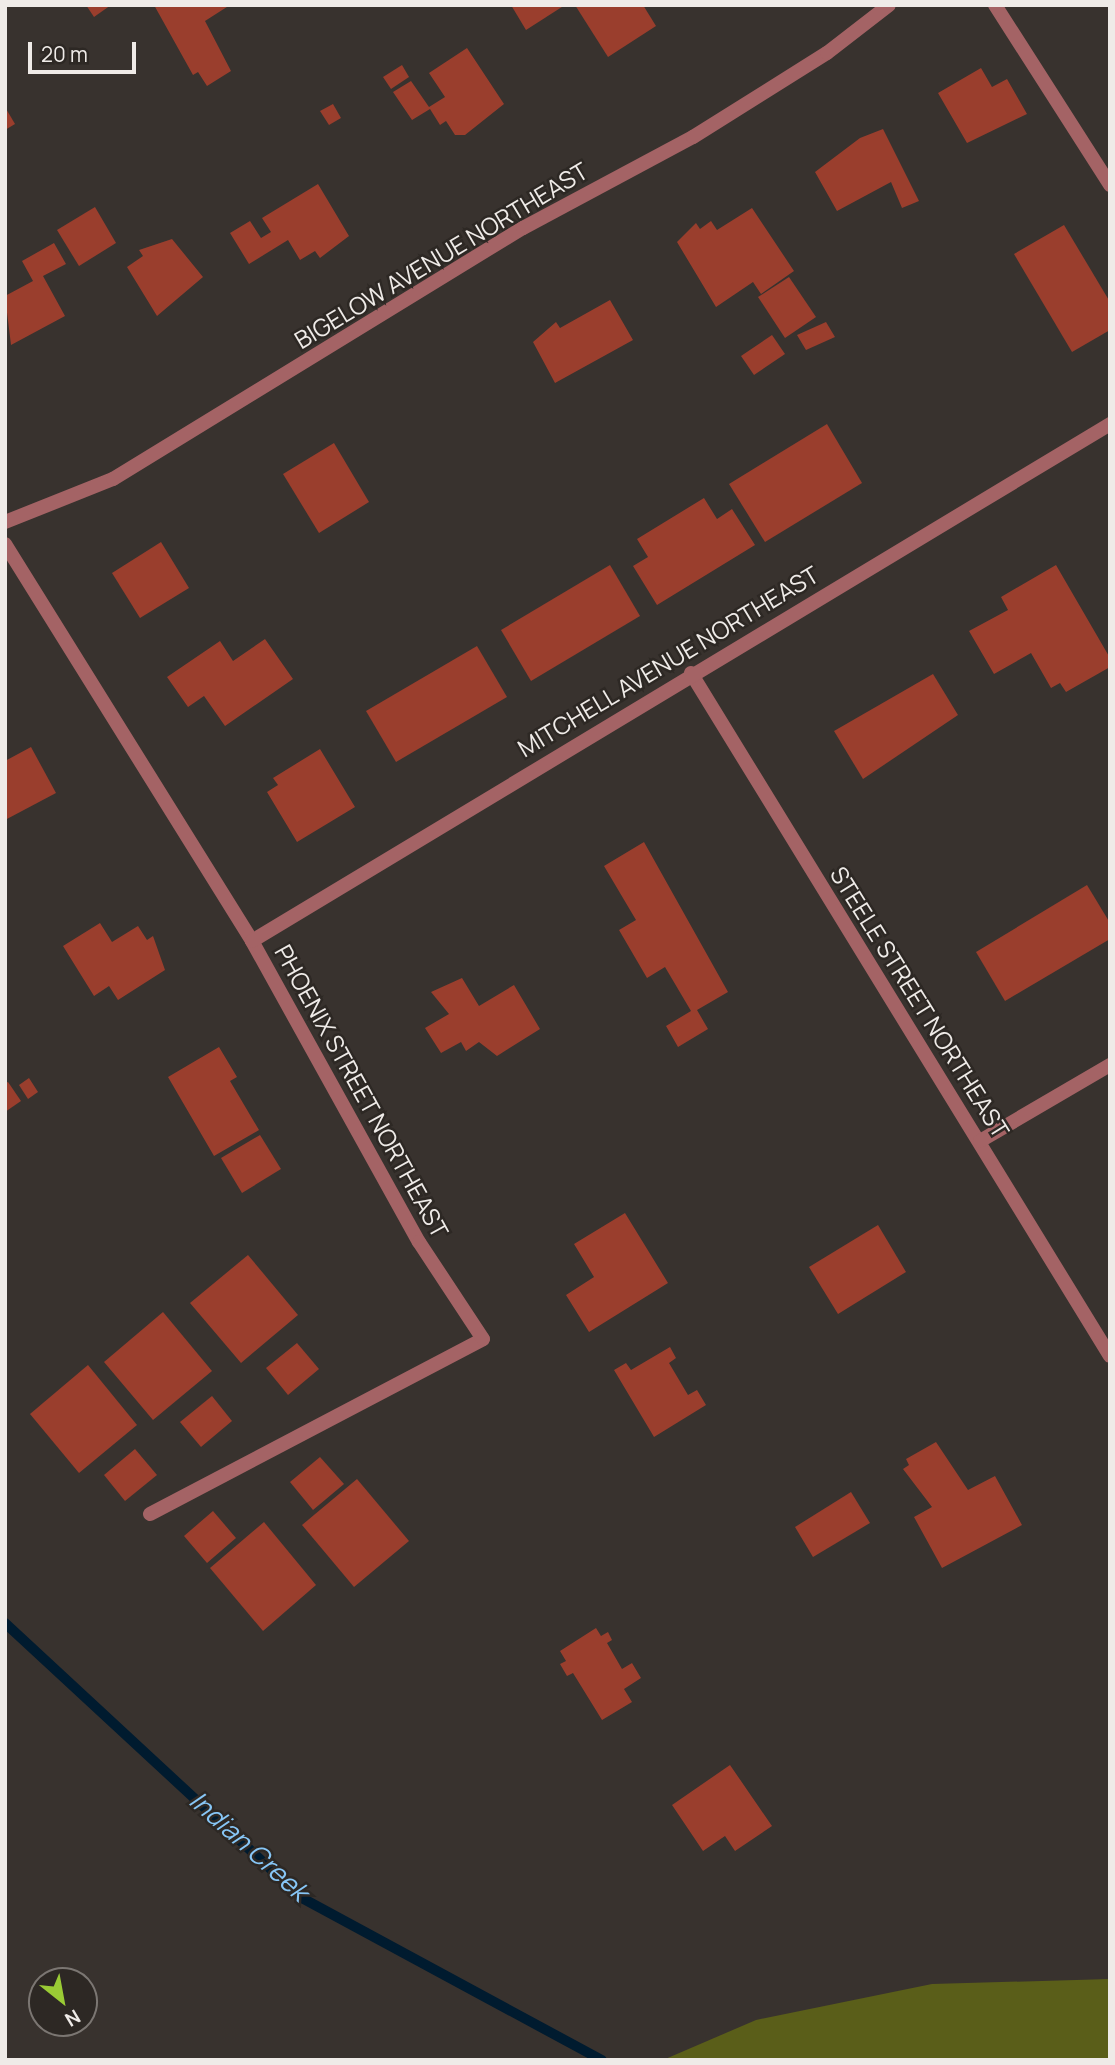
<!DOCTYPE html>
<html>
<head>
<meta charset="utf-8">
<style>
  body { margin:0 }
  #map { position:relative; width:1115px; height:2065px; overflow:hidden; background:#38322e; font-family:Manrope,sans-serif }
  div>[style] { position:absolute }
  .green>* { inset:0; background:#5a5e19 }
  .stream>* { height:10px; margin:-5px; padding:0 5px; transform-origin:5px; border-radius:5px; background:#001b2f }
  .building>* { inset:0; background:#9a3e2d }
  .service>* { height:14px; margin:-7px; padding:0 7px; transform-origin:7px; border-radius:7px; background:#a46365 }
  .minor>* { height:14px; margin:-7px; padding:0 7px; transform-origin:7px; border-radius:7px; background:#a46365 }
  span { translate:-50% -50%; white-space:nowrap; text-align:center; line-height:1.15; -webkit-text-stroke:5px #2d2824; paint-order:stroke }
  .street-label { font-size:24px; color:#efebe8 }
  .water-label { font-size:26px; color:#87c6f6; font-style:italic }
  .frame { position:absolute; inset:0; border:7px solid #efebe8; pointer-events:none }
  .north { position:absolute; left:28px; top:1967px; width:70px; height:70px; box-sizing:border-box; background:#2d2824; border:2px solid #7b7672; border-radius:50%; rotate:149deg; font-size:19px; font-weight:700; line-height:28px; text-align:center; color:#efebe8 }
  .north::after { content:''; display:block; margin:auto; width:24px; height:32px; background:#9acb35; clip-path:polygon(50% 0,100% 100%,50% 72%,0 100%) }
  .scale { position:absolute; left:28px; top:42px; width:108px; height:32px; box-sizing:border-box; border:4px solid #efebe8; border-top:0; padding-left:9px; font-size:21px; line-height:24px; white-space:nowrap; color:#efebe8; -webkit-text-stroke:5px #2d2824; paint-order:stroke }
</style>
</head>
<body>
<div id="map">
  <div class="green">
    <i style="clip-path:polygon(1110px 1979px,1110px 2060px,663px 2060px,756px 2020px,932px 1984px)"></i>
  </div>
  <div class="stream">
    <i style="left:5px;top:1623px;width:405px;rotate:42.8deg"></i>
    <i style="left:302px;top:1898px;width:341px;rotate:28.4deg"></i>
  </div>
  <div class="building">
    <i style="clip-path:polygon(86px 5px,111px 5px,94px 17px)"></i>
    <i style="clip-path:polygon(154px 5px,230px 5px,205px 21px,231px 71px,207px 86px,198px 72px,193px 75px)"></i>
    <i style="clip-path:polygon(511px 5px,565px 5px,526px 30px)"></i>
    <i style="clip-path:polygon(575px 5px,643px 5px,656px 26px,608px 57px)"></i>
    <i style="clip-path:polygon(467px 48px,504px 104px,465px 135px,455px 135px,446px 121px,440px 125px,430px 109px,412px 120px,393px 92px,411px 81px,429px 107px,445px 97px,429px 73px)"></i>
    <i style="clip-path:polygon(402px 65px,409px 77px,391px 89px,383px 77px)"></i>
    <i style="clip-path:polygon(981px 68px,992px 87px,1007px 79px,1027px 114px,967px 143px,938px 93px)"></i>
    <i style="clip-path:polygon(333px 104px,341px 118px,329px 125px,320px 111px)"></i>
    <i style="clip-path:polygon(5px 107px,15px 124px,5px 130px)"></i>
    <i style="clip-path:polygon(883px 129px,919px 201px,902px 208px,891px 182px,837px 211px,815px 172px,860px 138px)"></i>
    <i style="clip-path:polygon(318px 184px,349px 236px,320px 258px,315px 251px,300px 260px,288px 240px,249px 264px,230px 233px,250px 221px,261px 238px,271px 232px,262px 218px)"></i>
    <i style="clip-path:polygon(95px 207px,116px 243px,79px 266px,57px 230px)"></i>
    <i style="clip-path:polygon(752px 208px,794px 271px,761px 294px,753px 282px,716px 307px,677px 242px,696px 223px,700px 229px,711px 221px,717px 230px)"></i>
    <i style="clip-path:polygon(1064px 225px,1110px 302px,1110px 330px,1072px 352px,1014px 254px)"></i>
    <i style="clip-path:polygon(172px 239px,203px 277px,157px 316px,127px 267px,143px 256px,139px 250px)"></i>
    <i style="clip-path:polygon(54px 243px,66px 264px,43px 276px,65px 316px,11px 345px,5px 296px,33px 281px,22px 261px)"></i>
    <i style="clip-path:polygon(789px 277px,816px 317px,785px 338px,758px 297px)"></i>
    <i style="clip-path:polygon(610px 300px,633px 340px,555px 383px,533px 342px,556px 322px,560px 328px)"></i>
    <i style="clip-path:polygon(826px 322px,835px 337px,806px 350px,797px 335px)"></i>
    <i style="clip-path:polygon(772px 335px,785px 354px,754px 375px,741px 356px)"></i>
    <i style="clip-path:polygon(827px 424px,862px 483px,765px 542px,729px 484px)"></i>
    <i style="clip-path:polygon(334px 443px,369px 502px,319px 533px,283px 474px)"></i>
    <i style="clip-path:polygon(704px 498px,717px 519px,732px 509px,755px 545px,657px 605px,633px 566px,648px 557px,637px 539px)"></i>
    <i style="clip-path:polygon(161px 542px,189px 588px,140px 618px,112px 573px)"></i>
    <i style="clip-path:polygon(610px 565px,640px 616px,531px 681px,501px 630px)"></i>
    <i style="clip-path:polygon(1056px 565px,1110px 658px,1110px 667px,1066px 692px,1060px 683px,1051px 688px,1031px 653px,994px 674px,969px 631px,1008px 610px,1001px 597px)"></i>
    <i style="clip-path:polygon(265px 639px,293px 679px,225px 726px,204px 696px,188px 707px,167px 677px,220px 641px,233px 661px)"></i>
    <i style="clip-path:polygon(477px 646px,507px 697px,396px 762px,366px 711px)"></i>
    <i style="clip-path:polygon(933px 674px,958px 715px,863px 779px,834px 731px)"></i>
    <i style="clip-path:polygon(31px 747px,56px 793px,5px 820px,5px 761px)"></i>
    <i style="clip-path:polygon(320px 749px,355px 807px,297px 842px,267px 792px,278px 785px,273px 778px)"></i>
    <i style="clip-path:polygon(644px 842px,728px 992px,697px 1010px,708px 1029px,678px 1047px,666px 1026px,691px 1011px,665px 967px,647px 978px,619px 930px,636px 920px,604px 866px)"></i>
    <i style="clip-path:polygon(1087px 885px,1110px 923px,1110px 939px,1005px 1001px,976px 952px)"></i>
    <i style="clip-path:polygon(100px 923px,112px 942px,138px 926px,147px 940px,153px 936px,165px 970px,118px 1000px,109px 986px,94px 996px,63px 946px)"></i>
    <i style="clip-path:polygon(462px 978px,479px 1006px,514px 985px,540px 1029px,497px 1056px,479px 1042px,466px 1051px,461px 1042px,441px 1053px,425px 1028px,449px 1014px,431px 992px)"></i>
    <i style="clip-path:polygon(219px 1047px,237px 1077px,230px 1081px,259px 1130px,214px 1156px,168px 1077px)"></i>
    <i style="clip-path:polygon(29px 1078px,38px 1092px,28px 1099px,19px 1085px)"></i>
    <i style="clip-path:polygon(8px 1082px,21px 1101px,5px 1112px,5px 1083px)"></i>
    <i style="clip-path:polygon(260px 1135px,281px 1169px,242px 1193px,221px 1158px)"></i>
    <i style="clip-path:polygon(625px 1213px,668px 1283px,589px 1332px,566px 1295px,594px 1277px,574px 1244px)"></i>
    <i style="clip-path:polygon(878px 1225px,906px 1272px,838px 1314px,809px 1267px)"></i>
    <i style="clip-path:polygon(248px 1255px,298px 1315px,241px 1363px,190px 1303px)"></i>
    <i style="clip-path:polygon(163px 1312px,212px 1371px,153px 1420px,104px 1362px)"></i>
    <i style="clip-path:polygon(297px 1343px,319px 1369px,288px 1395px,266px 1368px)"></i>
    <i style="clip-path:polygon(670px 1347px,676px 1358px,669px 1363px,688px 1395px,697px 1390px,706px 1405px,654px 1437px,614px 1370px,626px 1363px,631px 1370px)"></i>
    <i style="clip-path:polygon(88px 1365px,137px 1425px,79px 1473px,30px 1414px)"></i>
    <i style="clip-path:polygon(212px 1396px,232px 1421px,201px 1447px,180px 1422px)"></i>
    <i style="clip-path:polygon(936px 1442px,968px 1490px,995px 1476px,1022px 1525px,942px 1568px,914px 1517px,932px 1507px,903px 1469px,909px 1465px,906px 1459px)"></i>
    <i style="clip-path:polygon(135px 1449px,157px 1475px,125px 1501px,104px 1475px)"></i>
    <i style="clip-path:polygon(320px 1457px,344px 1484px,313px 1510px,290px 1482px)"></i>
    <i style="clip-path:polygon(357px 1479px,409px 1541px,354px 1587px,302px 1525px)"></i>
    <i style="clip-path:polygon(851px 1492px,870px 1523px,813px 1557px,795px 1527px)"></i>
    <i style="clip-path:polygon(213px 1511px,236px 1538px,207px 1563px,184px 1536px)"></i>
    <i style="clip-path:polygon(264px 1522px,316px 1585px,263px 1631px,210px 1568px)"></i>
    <i style="clip-path:polygon(596px 1628px,601px 1636px,608px 1632px,612px 1640px,607px 1643px,622px 1669px,632px 1663px,641px 1678px,624px 1689px,632px 1702px,602px 1720px,573px 1673px,567px 1676px,560px 1664px,566px 1661px,560px 1651px)"></i>
    <i style="clip-path:polygon(730px 1765px,772px 1826px,735px 1851px,725px 1836px,703px 1851px,672px 1805px)"></i>
  </div>
  <div class="service">
    <i style="left:150px;top:1514px;width:376px;rotate:-27.7deg"></i>
  </div>
  <div class="minor">
    <i style="left:995px;top:5px;width:214px;rotate:57.4deg"></i>
    <i style="left:5px;top:522px;width:116px;rotate:-21.7deg"></i>
    <i style="left:113px;top:479px;width:481px;rotate:-31.5deg"></i>
    <i style="left:523px;top:228px;width:193px;rotate:-28.2deg"></i>
    <i style="left:693px;top:137px;width:158px;rotate:-32.1deg"></i>
    <i style="left:827px;top:53px;width:78px;rotate:-37.7deg"></i>
    <i style="left:5px;top:544px;width:468px;rotate:58.1deg"></i>
    <i style="left:252px;top:941px;width:344px;rotate:61deg"></i>
    <i style="left:419px;top:1242px;width:116px;rotate:56.6deg"></i>
    <i style="left:691px;top:673px;width:801px;rotate:58.47deg"></i>
    <i style="left:252px;top:941px;width:1002px;rotate:-31.07deg"></i>
    <i style="left:980px;top:1141px;width:151px;rotate:-30.3deg"></i>
  </div>
  <div class="street-label">
    <span style="left:441px;top:255px;rotate:-31deg">BIGELOW AVENUE NORTHEAST</span>
    <span style="left:668px;top:661px;rotate:-31deg">MITCHELL AVENUE NORTHEAST</span>
    <span style="left:920px;top:1002px;rotate:58deg">STEELE STREET NORTHEAST</span>
    <span style="left:362px;top:1091px;rotate:61deg">PHOENIX STREET NORTHEAST</span>
  </div>
  <div class="water-label">
    <span style="left:249px;top:1846px;rotate:42deg">Indian Creek</span>
  </div>
  <div class="frame"></div>
  <div class="north">N</div>
  <div class="scale">20 m</div>
</div>
</body>
</html>
